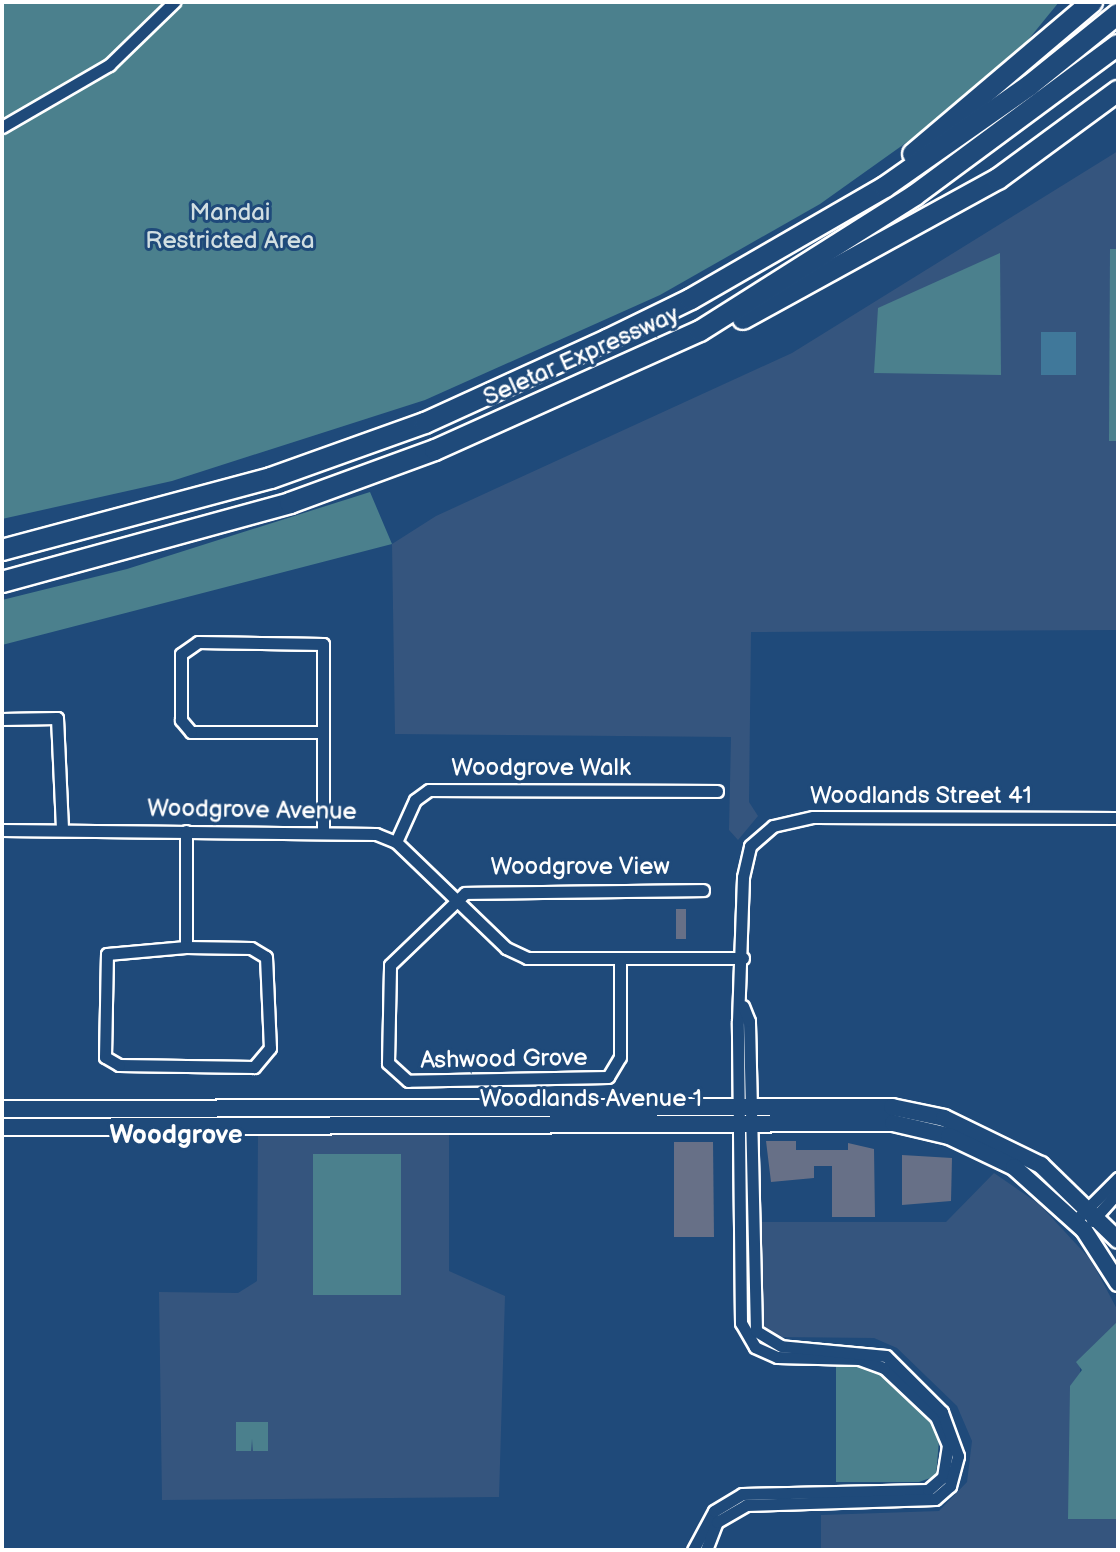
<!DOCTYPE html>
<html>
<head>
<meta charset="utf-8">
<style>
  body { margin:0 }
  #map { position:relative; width:1120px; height:1552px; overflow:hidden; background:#1f4a7a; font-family:"Balsamiq Sans",sans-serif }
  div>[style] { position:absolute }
  .built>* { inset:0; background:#35557e }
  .green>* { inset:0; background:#4b808d }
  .water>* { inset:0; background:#40789a }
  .building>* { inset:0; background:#677087 }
  .roads { filter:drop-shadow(2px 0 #fff) drop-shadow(-2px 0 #fff) drop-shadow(0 2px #fff) drop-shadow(0 -2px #fff) }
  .street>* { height:11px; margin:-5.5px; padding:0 5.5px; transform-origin:5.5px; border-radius:5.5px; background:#1f4a7a }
  .secondary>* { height:16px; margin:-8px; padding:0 8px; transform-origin:8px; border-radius:8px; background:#1f4a7a }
  .highway>* { height:20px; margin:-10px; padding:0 10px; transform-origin:10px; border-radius:10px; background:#1f4a7a }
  span { translate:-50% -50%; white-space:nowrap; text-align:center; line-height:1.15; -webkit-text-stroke:6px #1f4a7a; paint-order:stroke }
  .park-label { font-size:24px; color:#d2dfe2 }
  .street-label { font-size:24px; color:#fff }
  .neighbourhood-label { font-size:26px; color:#fff; font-weight:700 }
  .frame { position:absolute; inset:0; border:4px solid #fff; pointer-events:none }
</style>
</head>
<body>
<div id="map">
  <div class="built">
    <i style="clip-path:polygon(1118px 151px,1118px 630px,751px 632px,749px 802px,758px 816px,738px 840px,729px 830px,731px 737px,395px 734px,392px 544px,436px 516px,792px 353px)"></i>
    <i style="clip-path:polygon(258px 1132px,449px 1132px,449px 1271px,505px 1296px,499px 1497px,162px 1500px,159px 1292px,238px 1293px,257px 1281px)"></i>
    <i style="clip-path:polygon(994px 1173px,1039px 1204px,1091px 1260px,1118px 1311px,1118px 1327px,1080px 1365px,1080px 1503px,1118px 1504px,1118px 1550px,821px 1550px,821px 1515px,939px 1511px,967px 1482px,972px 1441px,957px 1406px,897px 1348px,874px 1338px,778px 1337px,764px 1330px,757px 1317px,757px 1222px,946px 1222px)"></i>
  </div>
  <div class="green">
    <i style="clip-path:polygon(2px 2px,1059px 2px,997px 78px,820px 204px,660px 295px,425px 400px,172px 481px,2px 519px)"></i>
    <i style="clip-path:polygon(1110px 249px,1118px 249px,1118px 441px,1109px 441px)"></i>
    <i style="clip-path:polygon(1000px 253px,1001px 375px,874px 373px,878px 308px)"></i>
    <i style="clip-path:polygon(370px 492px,392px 544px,2px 645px,2px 600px,127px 569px)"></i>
    <i style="clip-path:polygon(313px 1154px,401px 1154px,401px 1295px,313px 1295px)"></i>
    <i style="clip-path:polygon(1118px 1321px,1118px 1519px,1068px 1519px,1070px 1386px,1082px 1370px,1076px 1362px)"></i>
    <i style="clip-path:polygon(836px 1363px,877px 1367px,940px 1428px,936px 1476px,919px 1482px,836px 1482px)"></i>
    <i style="clip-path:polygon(236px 1422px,268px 1422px,268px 1451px,253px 1451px,252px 1439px,251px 1451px,236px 1451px)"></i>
  </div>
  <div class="water">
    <i style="clip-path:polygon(1041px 332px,1076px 332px,1076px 375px,1041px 375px)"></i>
  </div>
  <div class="building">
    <i style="clip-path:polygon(676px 909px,686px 909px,686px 939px,676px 939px)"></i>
    <i style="clip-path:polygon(766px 1141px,796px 1141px,796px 1150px,848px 1150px,848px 1143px,874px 1149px,875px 1217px,832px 1217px,832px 1166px,814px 1166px,814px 1178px,771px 1182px)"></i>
    <i style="clip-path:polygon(674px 1142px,713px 1142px,714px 1237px,674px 1237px)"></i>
    <i style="clip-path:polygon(902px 1155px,952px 1158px,951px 1201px,902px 1205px)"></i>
  </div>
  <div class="roads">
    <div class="street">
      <i style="left:2px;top:127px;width:124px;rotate:-30.1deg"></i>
      <i style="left:109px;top:65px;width:91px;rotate:-44.1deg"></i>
      <i style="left:2px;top:719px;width:55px;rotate:-1deg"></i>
      <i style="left:57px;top:718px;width:112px;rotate:87.4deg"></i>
      <i style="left:323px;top:732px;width:132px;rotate:180deg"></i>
      <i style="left:191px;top:732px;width:16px;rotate:-130deg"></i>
      <i style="left:181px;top:720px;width:66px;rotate:-90deg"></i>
      <i style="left:181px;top:654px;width:21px;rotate:-35deg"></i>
      <i style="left:198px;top:642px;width:125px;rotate:0.9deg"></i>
      <i style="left:323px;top:644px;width:188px;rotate:90deg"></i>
      <i style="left:2px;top:830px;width:374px;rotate:0.6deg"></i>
      <i style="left:376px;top:834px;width:22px;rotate:22deg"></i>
      <i style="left:396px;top:842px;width:153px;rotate:43.9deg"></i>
      <i style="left:506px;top:948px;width:23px;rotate:25deg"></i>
      <i style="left:527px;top:958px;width:216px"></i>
      <i style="left:186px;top:831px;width:116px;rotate:90deg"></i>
      <i style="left:396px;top:842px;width:46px;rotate:-65.7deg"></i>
      <i style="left:415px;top:800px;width:17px;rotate:-36deg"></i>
      <i style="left:429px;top:790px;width:288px;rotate:0.2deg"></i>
      <i style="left:186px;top:947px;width:65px;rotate:0.9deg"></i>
      <i style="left:251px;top:948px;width:17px;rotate:31deg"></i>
      <i style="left:266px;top:957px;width:91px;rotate:87.5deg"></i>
      <i style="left:270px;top:1048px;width:25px;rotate:130deg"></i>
      <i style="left:254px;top:1067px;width:135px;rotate:-179.2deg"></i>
      <i style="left:119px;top:1065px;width:16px;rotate:-150deg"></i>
      <i style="left:105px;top:1057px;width:103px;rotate:-88.9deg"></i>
      <i style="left:107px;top:954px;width:79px;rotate:-5.1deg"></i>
      <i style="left:620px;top:961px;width:96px;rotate:90deg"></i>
      <i style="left:620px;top:1057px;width:23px;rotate:121deg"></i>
      <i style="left:608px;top:1077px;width:200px;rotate:178.9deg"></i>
      <i style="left:408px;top:1081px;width:27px;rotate:-138deg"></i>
      <i style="left:388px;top:1063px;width:98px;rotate:-88.8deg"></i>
      <i style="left:390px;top:965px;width:104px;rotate:-43.8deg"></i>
      <i style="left:465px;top:893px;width:238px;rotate:-0.7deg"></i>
      <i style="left:1075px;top:1221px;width:61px;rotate:-45deg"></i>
      <i style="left:1092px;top:1221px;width:39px;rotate:-48deg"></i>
      <i style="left:693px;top:1550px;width:44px;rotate:-61.7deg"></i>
      <i style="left:714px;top:1511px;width:33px;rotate:-31deg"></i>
      <i style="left:742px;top:1494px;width:186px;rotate:-1.2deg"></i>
      <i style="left:928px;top:1490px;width:20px;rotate:-41deg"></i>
      <i style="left:943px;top:1477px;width:32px;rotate:-81deg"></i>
      <i style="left:948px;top:1445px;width:30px;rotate:-113deg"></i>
      <i style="left:936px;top:1417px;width:71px;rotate:-136.7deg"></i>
      <i style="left:884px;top:1368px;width:27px;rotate:-160deg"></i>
      <i style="left:859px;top:1359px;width:82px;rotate:-178.6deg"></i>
      <i style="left:777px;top:1357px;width:24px;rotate:-156deg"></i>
      <i style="left:755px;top:1347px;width:28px;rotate:-120deg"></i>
      <i style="left:741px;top:1323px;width:302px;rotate:-90.6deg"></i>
      <i style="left:738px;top:1021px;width:144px;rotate:-88deg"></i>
      <i style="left:743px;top:877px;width:32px;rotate:-77deg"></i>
      <i style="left:750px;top:846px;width:30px;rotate:-41deg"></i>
      <i style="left:773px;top:826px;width:41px;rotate:-12.7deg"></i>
      <i style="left:813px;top:817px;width:305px;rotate:0.2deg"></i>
      <i style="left:706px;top:1550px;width:30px;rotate:-69deg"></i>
      <i style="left:717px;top:1522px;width:34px;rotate:-30deg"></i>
      <i style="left:746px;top:1505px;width:189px;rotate:-1.8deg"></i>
      <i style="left:935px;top:1499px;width:20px;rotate:-41deg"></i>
      <i style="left:950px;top:1486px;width:31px;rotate:-75deg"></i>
      <i style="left:958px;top:1456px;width:47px;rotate:-110deg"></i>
      <i style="left:942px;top:1412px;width:79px;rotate:-135deg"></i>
      <i style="left:886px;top:1356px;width:105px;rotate:-174.6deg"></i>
      <i style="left:781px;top:1346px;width:29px;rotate:-149deg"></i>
      <i style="left:756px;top:1331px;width:310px;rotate:-91.3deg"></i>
      <i style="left:749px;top:1021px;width:16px;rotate:-112deg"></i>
    </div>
    <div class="secondary">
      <i style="left:2px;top:1109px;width:890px;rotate:-0.13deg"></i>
      <i style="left:892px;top:1107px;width:53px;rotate:11.9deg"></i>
      <i style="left:944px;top:1118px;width:108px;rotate:25.9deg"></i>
      <i style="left:1041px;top:1165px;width:107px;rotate:44.2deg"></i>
      <i style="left:2px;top:1127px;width:891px;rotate:-0.26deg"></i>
      <i style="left:893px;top:1123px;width:57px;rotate:13.1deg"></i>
      <i style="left:949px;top:1136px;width:72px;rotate:25.5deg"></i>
      <i style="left:1014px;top:1167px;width:94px;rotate:42deg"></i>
      <i style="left:1084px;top:1230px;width:63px;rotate:57.3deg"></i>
    </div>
    <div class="highway">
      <i style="left:913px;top:154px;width:235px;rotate:-40.3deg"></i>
      <i style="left:743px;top:319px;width:291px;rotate:-28.8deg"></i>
      <i style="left:998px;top:179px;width:149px;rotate:-36.3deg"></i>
      <i style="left:2px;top:550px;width:278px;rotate:-15deg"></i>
      <i style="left:271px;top:478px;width:164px;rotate:-19.7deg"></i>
      <i style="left:425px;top:423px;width:200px;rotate:-24.5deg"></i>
      <i style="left:607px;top:340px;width:93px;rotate:-26deg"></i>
      <i style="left:691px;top:299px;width:224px;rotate:-30deg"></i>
      <i style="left:885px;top:187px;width:177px;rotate:-35.1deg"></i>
      <i style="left:1030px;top:85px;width:113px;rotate:-38.9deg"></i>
      <i style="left:2px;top:582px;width:299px;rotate:-15.3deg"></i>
      <i style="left:290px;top:503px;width:154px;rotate:-20.1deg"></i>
      <i style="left:435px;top:450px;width:290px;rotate:-24.2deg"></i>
      <i style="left:700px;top:331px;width:254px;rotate:-32.3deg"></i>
      <i style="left:915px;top:195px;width:252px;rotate:-36.5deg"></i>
    </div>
  </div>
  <div class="park-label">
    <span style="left:230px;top:227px">Mandai<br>Restricted Area</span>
  </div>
  <div class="street-label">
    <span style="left:581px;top:356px;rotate:-24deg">Seletar Expressway</span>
    <span style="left:541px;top:768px">Woodgrove Walk</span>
    <span style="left:921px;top:796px">Woodlands Street 41</span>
    <span style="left:252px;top:810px;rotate:1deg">Woodgrove Avenue</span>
    <span style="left:580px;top:867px">Woodgrove View</span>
    <span style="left:504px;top:1059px;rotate:-1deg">Ashwood Grove</span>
    <span style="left:591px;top:1099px">Woodlands Avenue 1</span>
  </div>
  <div class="neighbourhood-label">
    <span style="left:176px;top:1136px">Woodgrove</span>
  </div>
  <div class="frame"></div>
</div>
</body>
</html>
